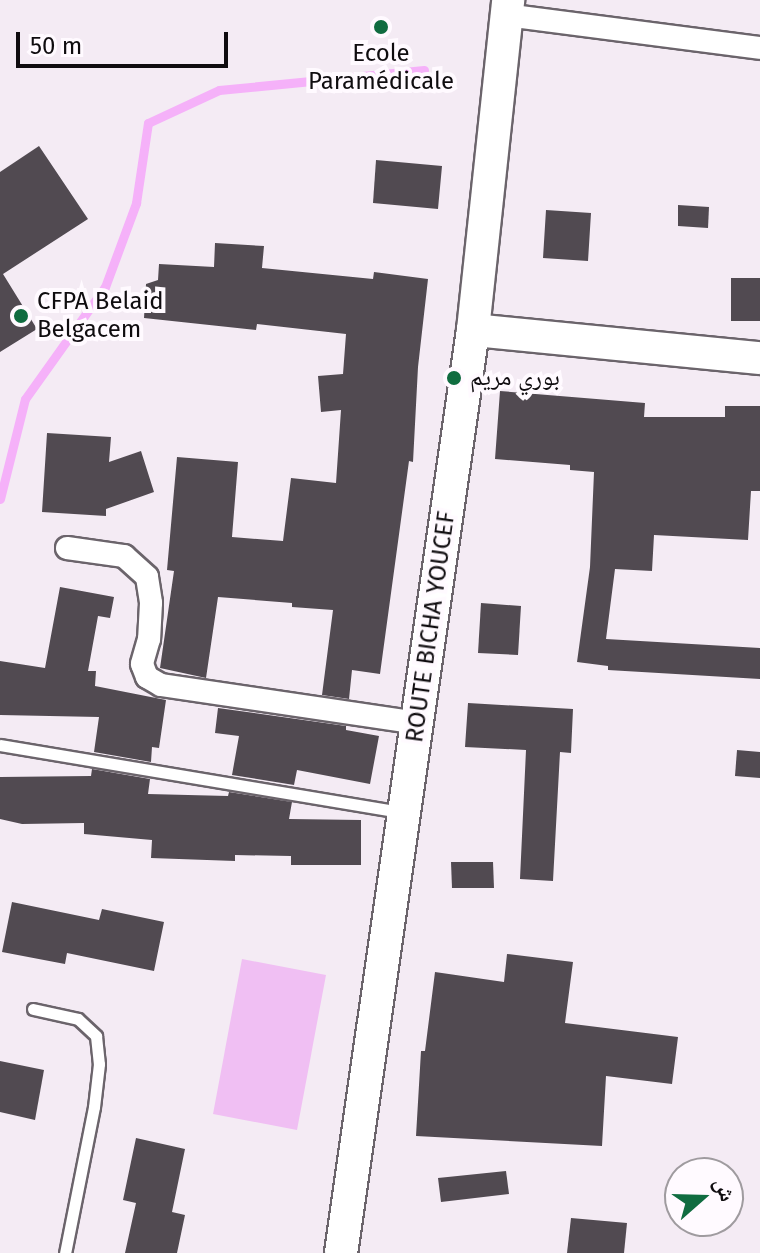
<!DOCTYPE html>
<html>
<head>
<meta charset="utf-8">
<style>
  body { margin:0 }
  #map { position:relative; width:760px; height:1253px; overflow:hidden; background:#f4ebf4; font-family:"Fira Sans","Noto Naskh Arabic",sans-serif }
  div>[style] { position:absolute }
  .green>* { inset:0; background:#f0bff3 }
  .stream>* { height:9px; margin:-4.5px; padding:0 4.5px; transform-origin:4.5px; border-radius:4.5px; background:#f5b1f9 }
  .building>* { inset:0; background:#514a51 }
  .roads { filter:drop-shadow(2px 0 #6b646b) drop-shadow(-2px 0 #6b646b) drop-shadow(0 2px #6b646b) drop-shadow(0 -2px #6b646b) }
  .lane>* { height:11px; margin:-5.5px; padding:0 5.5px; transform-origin:5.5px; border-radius:5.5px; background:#fff }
  .street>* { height:22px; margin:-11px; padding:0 11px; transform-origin:11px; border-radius:11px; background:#fff }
  .secondary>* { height:32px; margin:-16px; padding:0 16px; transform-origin:16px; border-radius:16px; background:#fff }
  .dots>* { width:22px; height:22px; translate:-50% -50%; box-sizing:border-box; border:4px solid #fffaff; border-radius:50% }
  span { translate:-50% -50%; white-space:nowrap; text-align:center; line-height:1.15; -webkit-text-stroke:8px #fffaff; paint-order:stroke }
  .poi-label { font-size:24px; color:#0f0c0f }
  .left { translate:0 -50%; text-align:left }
  .street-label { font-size:24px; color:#0f0c0f }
  .north { position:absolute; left:664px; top:1157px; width:80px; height:80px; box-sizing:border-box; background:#fffaff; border:2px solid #9f9b9f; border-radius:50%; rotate:70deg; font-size:22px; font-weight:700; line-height:32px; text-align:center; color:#0f0c0f }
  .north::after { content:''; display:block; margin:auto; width:28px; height:36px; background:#106c40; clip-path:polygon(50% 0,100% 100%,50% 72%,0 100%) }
  .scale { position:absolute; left:16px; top:32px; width:212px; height:36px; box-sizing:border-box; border:4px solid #0f0c0f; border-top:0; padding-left:10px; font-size:24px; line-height:28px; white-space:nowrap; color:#0f0c0f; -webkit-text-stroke:6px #fffaff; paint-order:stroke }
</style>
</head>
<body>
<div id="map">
  <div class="green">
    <i style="clip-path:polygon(242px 959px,326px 975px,297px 1130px,213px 1114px)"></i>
  </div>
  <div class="stream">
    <i style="left:0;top:499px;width:103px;rotate:-76deg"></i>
    <i style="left:25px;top:399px;width:138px;rotate:-54.5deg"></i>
    <i style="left:105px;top:287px;width:90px;rotate:-69.7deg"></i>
    <i style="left:136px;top:203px;width:81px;rotate:-81.5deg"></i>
    <i style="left:148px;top:123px;width:78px;rotate:-24.9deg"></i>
    <i style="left:219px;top:90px;width:206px;rotate:-5.6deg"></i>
  </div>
  <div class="building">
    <i style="clip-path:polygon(39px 146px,88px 219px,3px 274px,37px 329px,0 352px,0 172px)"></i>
    <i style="clip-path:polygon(376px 160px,442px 166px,438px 209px,373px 203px)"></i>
    <i style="clip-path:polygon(678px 205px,709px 207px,708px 228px,678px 226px)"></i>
    <i style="clip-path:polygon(546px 210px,591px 213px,588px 261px,543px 258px)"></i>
    <i style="clip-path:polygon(215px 243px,264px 246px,262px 268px,373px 279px,374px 272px,428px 279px,418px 367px,413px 462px,409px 461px,380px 674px,352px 670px,349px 699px,322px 695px,333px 610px,292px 607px,292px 603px,218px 597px,206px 678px,160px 668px,174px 571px,167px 570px,177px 457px,238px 462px,232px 537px,283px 541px,291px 478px,336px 483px,341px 410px,321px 412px,318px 376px,343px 374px,346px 334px,257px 324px,256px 330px,144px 318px,146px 284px,158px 280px,159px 264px,214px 267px)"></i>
    <i style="clip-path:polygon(731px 278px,760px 278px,760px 321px,731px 321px)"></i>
    <i style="clip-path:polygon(500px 391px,645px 403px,644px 417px,725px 417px,725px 406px,760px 406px,760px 491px,751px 491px,748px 540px,654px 535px,652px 571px,615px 569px,606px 639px,760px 648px,760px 679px,608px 670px,608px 666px,577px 662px,590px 567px,594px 472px,570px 470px,570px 465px,495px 459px)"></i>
    <i style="clip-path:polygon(47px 433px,111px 437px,109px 462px,141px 451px,154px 492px,106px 509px,106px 516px,42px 512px)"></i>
    <i style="clip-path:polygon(60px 587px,114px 597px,110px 618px,98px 616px,88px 671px,96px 671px,95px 686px,166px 700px,159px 748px,152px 747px,151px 762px,94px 752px,99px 717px,0 715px,0 661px,45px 668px)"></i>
    <i style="clip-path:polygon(481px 603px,521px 606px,518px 655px,478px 653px)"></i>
    <i style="clip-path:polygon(468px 703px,573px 709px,571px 753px,560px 752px,553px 881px,520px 879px,526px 750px,465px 747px)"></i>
    <i style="clip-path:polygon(218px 708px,346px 726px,346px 730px,379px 736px,370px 784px,297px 770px,294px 785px,232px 775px,239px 736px,215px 733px)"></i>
    <i style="clip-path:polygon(737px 750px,760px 752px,760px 778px,735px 776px)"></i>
    <i style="clip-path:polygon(92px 769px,150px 779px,148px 794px,228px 796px,229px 792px,292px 802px,289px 819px,361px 820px,361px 865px,291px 865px,291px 856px,235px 855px,235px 861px,151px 858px,152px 840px,84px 834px,84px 823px,22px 824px,0 819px,0 777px,91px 776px)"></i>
    <i style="clip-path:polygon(451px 862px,493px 862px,494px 888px,452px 888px)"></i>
    <i style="clip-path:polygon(12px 902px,99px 920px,102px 909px,164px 922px,154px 971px,67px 953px,65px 964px,2px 952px)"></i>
    <i style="clip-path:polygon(507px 954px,573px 962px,565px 1023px,678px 1037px,672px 1084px,606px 1076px,602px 1146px,416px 1136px,421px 1051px,425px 1051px,435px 972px,504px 982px)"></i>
    <i style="clip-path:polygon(0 1061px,44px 1070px,35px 1120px,0 1112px)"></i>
    <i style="clip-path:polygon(136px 1138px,185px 1149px,172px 1212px,185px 1215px,177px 1253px,125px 1253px,136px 1203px,123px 1200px)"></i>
    <i style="clip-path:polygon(506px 1171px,509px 1194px,441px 1202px,438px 1178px)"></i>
    <i style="clip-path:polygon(571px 1218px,627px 1223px,624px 1253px,567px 1253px)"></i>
  </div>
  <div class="roads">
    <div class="lane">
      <i style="left:0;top:745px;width:408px;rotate:9.5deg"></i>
      <i style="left:33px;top:1009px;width:46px;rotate:12.5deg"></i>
      <i style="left:78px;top:1019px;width:25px;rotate:43deg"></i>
      <i style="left:96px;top:1036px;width:28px;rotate:84deg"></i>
      <i style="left:99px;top:1064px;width:43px;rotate:96.6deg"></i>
      <i style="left:94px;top:1107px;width:149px;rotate:101.2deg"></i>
    </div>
    <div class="street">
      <i style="left:506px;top:15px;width:256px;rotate:7.4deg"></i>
      <i style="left:67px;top:548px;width:58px;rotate:8deg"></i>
      <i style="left:124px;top:556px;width:31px;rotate:42deg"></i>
      <i style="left:147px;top:577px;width:26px;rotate:81deg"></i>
      <i style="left:151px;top:603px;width:36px;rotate:93deg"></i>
      <i style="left:149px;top:639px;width:26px;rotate:106deg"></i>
      <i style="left:142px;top:664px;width:14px;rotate:69deg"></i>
      <i style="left:147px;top:677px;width:16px;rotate:30deg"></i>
      <i style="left:161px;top:685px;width:260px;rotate:8.4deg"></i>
    </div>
    <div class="secondary">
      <i style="left:473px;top:330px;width:288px;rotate:5.6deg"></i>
      <i style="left:341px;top:1253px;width:932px;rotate:-81.86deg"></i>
      <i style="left:473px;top:330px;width:332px;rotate:-83.9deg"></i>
    </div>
  </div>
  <div class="dots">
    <i style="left:381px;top:27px;background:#106c40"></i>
    <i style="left:21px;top:316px;background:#106c40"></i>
    <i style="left:454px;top:378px;background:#106c40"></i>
  </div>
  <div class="poi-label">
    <span style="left:381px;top:68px">Ecole<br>Paramédicale</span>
    <span class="left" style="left:37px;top:316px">CFPA Belaid<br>Belgacem</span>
    <span class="left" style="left:470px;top:378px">بوري مريم</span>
  </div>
  <div class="street-label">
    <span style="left:431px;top:627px;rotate:-82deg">ROUTE BICHA YOUCEF</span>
  </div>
  <div class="north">ش</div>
  <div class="scale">50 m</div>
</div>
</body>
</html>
